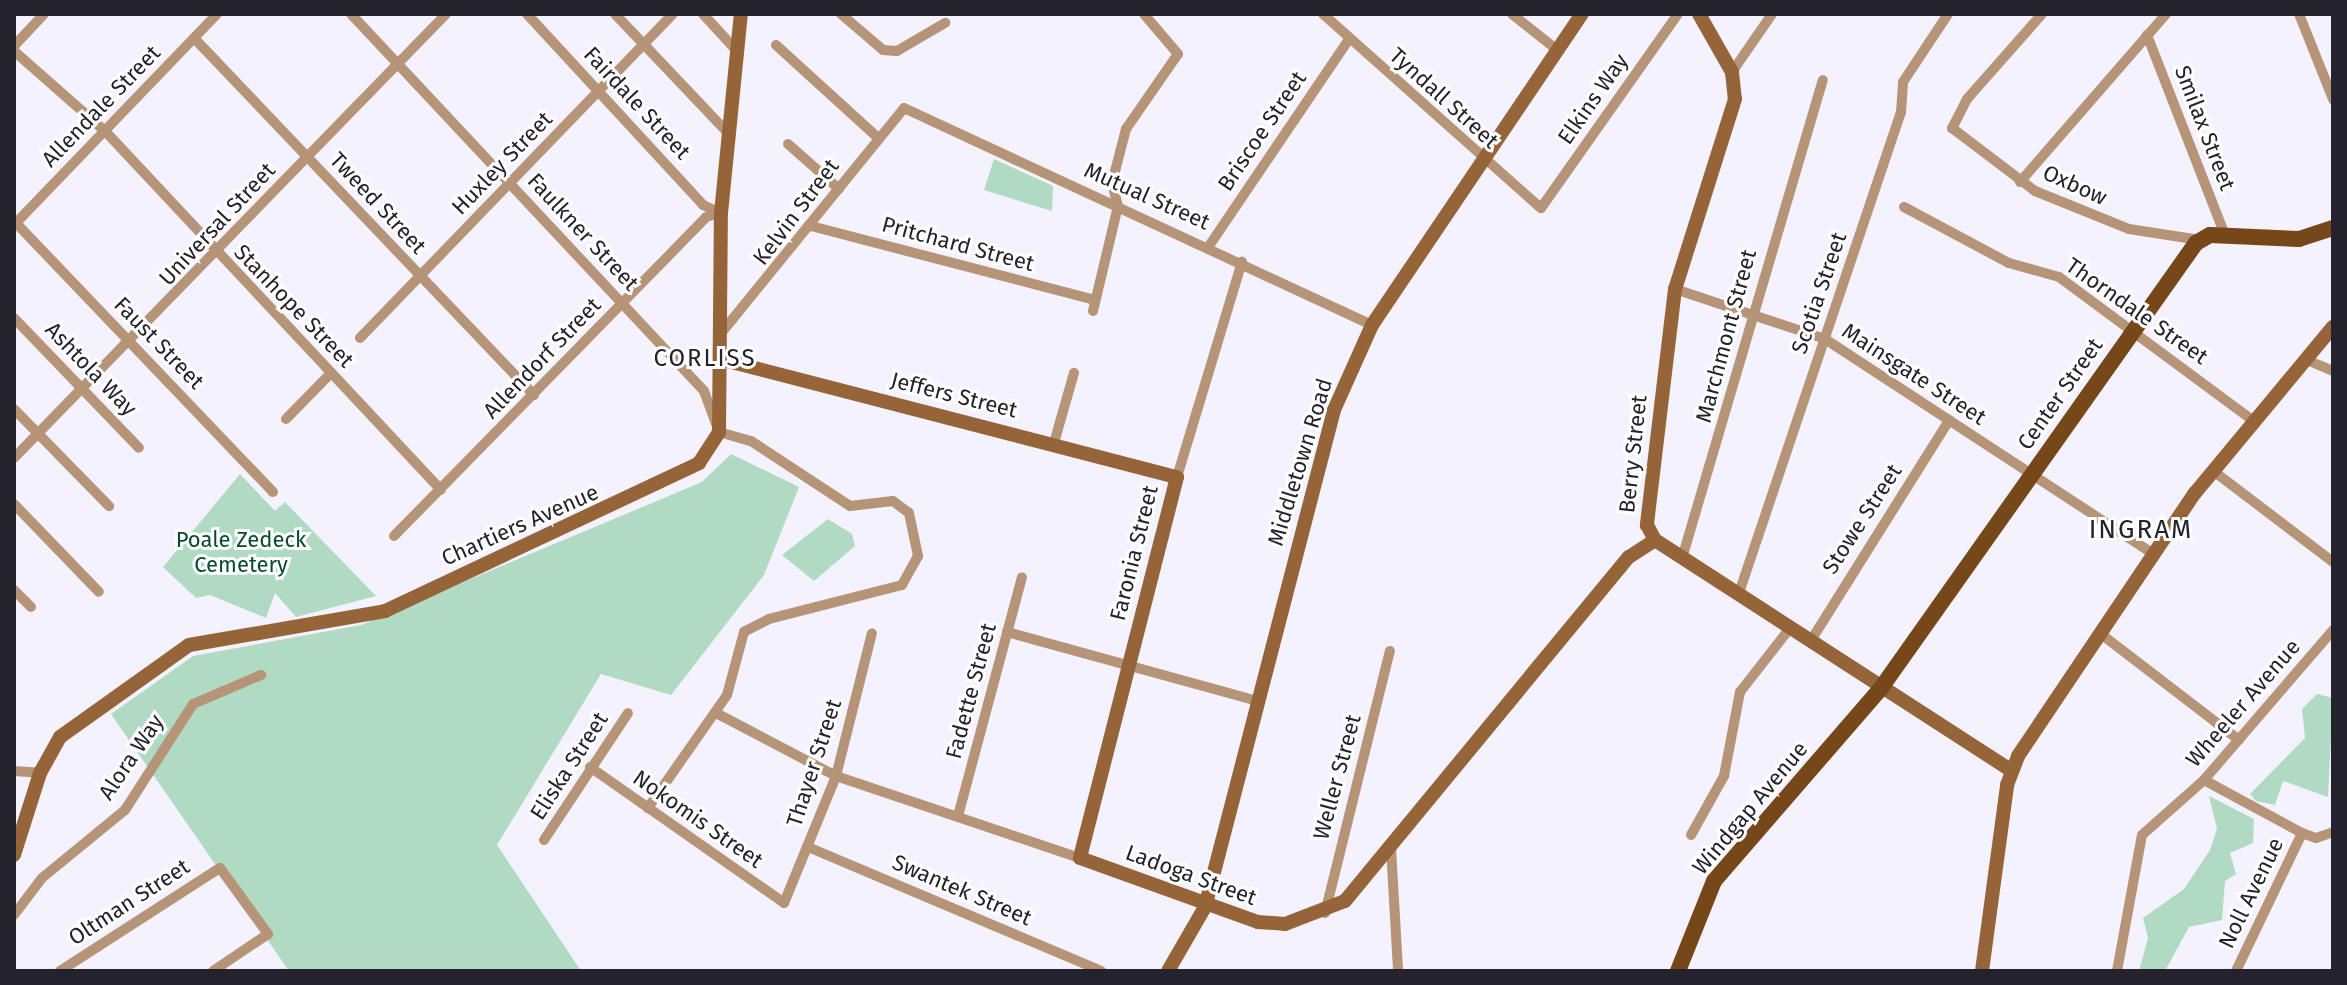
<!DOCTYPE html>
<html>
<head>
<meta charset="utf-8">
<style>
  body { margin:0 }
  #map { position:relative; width:2347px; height:985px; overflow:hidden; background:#f4f2fe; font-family:"Fira Sans",sans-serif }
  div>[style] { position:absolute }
  .green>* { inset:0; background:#b0dbc2 }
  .street>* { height:10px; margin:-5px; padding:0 5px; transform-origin:5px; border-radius:5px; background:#b59477 }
  .secondary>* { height:14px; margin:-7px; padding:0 7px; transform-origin:7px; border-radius:7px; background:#956539 }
  .primary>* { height:16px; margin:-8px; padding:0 8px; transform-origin:8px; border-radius:8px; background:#754719 }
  span { translate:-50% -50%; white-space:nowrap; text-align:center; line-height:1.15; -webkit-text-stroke:6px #fff; paint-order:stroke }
  .street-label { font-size:22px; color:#24222c }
  .park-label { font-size:22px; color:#084a2f }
  .neighbourhood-label { font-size:24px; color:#24222c; letter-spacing:2px }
  .quarter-label { font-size:26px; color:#24222c; letter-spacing:2px }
  .frame { position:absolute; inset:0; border:16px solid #24222c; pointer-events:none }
</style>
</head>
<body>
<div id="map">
  <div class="green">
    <i style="clip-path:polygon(994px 159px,1053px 186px,1052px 211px,984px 190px)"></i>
    <i style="clip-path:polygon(731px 454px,799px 487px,764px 575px,671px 695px,601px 674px,497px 845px,581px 971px,289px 971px,111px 714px,193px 656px,361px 625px,702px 482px)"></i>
    <i style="clip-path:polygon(240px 474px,275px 511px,285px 502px,376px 596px,296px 617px,275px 593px,266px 618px,210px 595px,196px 598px,163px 567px)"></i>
    <i style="clip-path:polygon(828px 519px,852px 534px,855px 546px,814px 581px,782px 555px)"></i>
    <i style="clip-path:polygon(2317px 694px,2333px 698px,2328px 797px,2283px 781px,2275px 805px,2256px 801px,2250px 794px,2305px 738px,2302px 709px)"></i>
    <i style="clip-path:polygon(2209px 796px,2254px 819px,2253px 843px,2230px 853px,2236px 874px,2225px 881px,2222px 920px,2189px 927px,2165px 971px,2139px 971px,2148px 938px,2143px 918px,2184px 889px,2210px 850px,2217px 829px)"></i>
  </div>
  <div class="street">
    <i style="left:351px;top:14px;width:516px;rotate:46.88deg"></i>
    <i style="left:704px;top:391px;width:44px;rotate:69.9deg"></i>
    <i style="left:719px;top:432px;width:33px;rotate:16deg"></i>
    <i style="left:751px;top:441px;width:118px;rotate:33.3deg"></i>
    <i style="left:850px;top:506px;width:43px;rotate:-6.6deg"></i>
    <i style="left:893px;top:501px;width:20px;rotate:37deg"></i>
    <i style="left:909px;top:513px;width:44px;rotate:78.2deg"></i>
    <i style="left:918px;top:556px;width:33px;rotate:119deg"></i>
    <i style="left:902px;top:585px;width:137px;rotate:165.7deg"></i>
    <i style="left:769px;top:619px;width:28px;rotate:153deg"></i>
    <i style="left:744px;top:632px;width:65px;rotate:105.1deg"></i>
    <i style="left:727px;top:695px;width:138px;rotate:125deg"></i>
    <i style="left:527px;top:14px;width:260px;rotate:47.3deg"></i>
    <i style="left:703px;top:205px;width:20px;rotate:24deg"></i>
    <i style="left:615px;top:14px;width:167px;rotate:46.5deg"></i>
    <i style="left:703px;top:14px;width:52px;rotate:47.4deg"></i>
    <i style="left:841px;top:14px;width:55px;rotate:40.6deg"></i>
    <i style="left:883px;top:50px;width:14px;rotate:4deg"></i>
    <i style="left:897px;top:51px;width:56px;rotate:-30.3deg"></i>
    <i style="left:1323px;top:14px;width:292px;rotate:41.7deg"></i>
    <i style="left:1541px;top:208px;width:237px;rotate:-54.8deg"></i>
    <i style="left:1512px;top:14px;width:56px;rotate:38.5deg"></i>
    <i style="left:2042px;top:14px;width:113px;rotate:131.4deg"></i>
    <i style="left:1967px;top:99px;width:33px;rotate:117deg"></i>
    <i style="left:1952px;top:128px;width:104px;rotate:37.2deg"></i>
    <i style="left:2035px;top:191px;width:101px;rotate:22deg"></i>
    <i style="left:2129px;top:229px;width:72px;rotate:8.8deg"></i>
    <i style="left:2299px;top:14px;width:92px;rotate:68.2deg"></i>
    <i style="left:2147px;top:35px;width:215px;rotate:68.7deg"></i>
    <i style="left:194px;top:38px;width:493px;rotate:46.4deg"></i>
    <i style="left:776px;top:45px;width:137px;rotate:42.3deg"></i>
    <i style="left:14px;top:46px;width:44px;rotate:-46.8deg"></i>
    <i style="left:14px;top:51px;width:123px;rotate:41.4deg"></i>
    <i style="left:106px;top:132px;width:490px;rotate:46.9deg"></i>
    <i style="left:1732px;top:72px;width:70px;rotate:-55.4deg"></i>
    <i style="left:788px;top:144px;width:68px;rotate:41.4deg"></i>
    <i style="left:2020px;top:182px;width:223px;rotate:-49deg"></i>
    <i style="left:1904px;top:207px;width:119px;rotate:28.1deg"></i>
    <i style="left:2009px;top:263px;width:52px;rotate:15.6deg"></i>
    <i style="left:2059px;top:277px;width:240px;rotate:36.5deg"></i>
    <i style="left:16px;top:223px;width:372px;rotate:46.3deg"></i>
    <i style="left:14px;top:225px;width:293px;rotate:-46.1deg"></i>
    <i style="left:811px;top:226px;width:294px;rotate:14.6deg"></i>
    <i style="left:1209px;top:246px;width:250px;rotate:-55.9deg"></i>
    <i style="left:1675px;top:289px;width:158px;rotate:18.4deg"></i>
    <i style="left:1825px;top:339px;width:393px;rotate:33.2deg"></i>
    <i style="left:1093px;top:311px;width:108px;rotate:-76.6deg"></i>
    <i style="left:1118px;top:206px;width:24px;rotate:-105deg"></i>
    <i style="left:1112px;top:183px;width:56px;rotate:-75.5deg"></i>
    <i style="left:1126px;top:129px;width:91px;rotate:-55.3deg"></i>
    <i style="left:1178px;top:54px;width:52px;rotate:-130.4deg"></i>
    <i style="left:14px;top:318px;width:180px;rotate:46.1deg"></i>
    <i style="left:718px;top:337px;width:295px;rotate:-50.9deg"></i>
    <i style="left:904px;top:108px;width:516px;rotate:24.88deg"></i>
    <i style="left:360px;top:338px;width:450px;rotate:-46deg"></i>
    <i style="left:2307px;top:360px;width:28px;rotate:23deg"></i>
    <i style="left:14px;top:409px;width:136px;rotate:45.6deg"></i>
    <i style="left:286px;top:419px;width:64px;rotate:-45.6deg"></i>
    <i style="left:1054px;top:443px;width:73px;rotate:-74.1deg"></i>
    <i style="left:14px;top:458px;width:619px;rotate:-45.78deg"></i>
    <i style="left:2212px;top:470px;width:152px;rotate:37.2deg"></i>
    <i style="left:1177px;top:477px;width:225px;rotate:-73.2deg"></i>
    <i style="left:14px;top:504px;width:122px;rotate:46deg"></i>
    <i style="left:394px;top:536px;width:446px;rotate:-45.6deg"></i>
    <i style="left:706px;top:217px;width:16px;rotate:-15deg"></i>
    <i style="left:1683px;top:555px;width:495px;rotate:-73.6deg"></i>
    <i style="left:14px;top:590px;width:24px;rotate:45deg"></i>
    <i style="left:1739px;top:593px;width:508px;rotate:-71.39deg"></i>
    <i style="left:1901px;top:112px;width:30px;rotate:-86deg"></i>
    <i style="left:1903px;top:82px;width:82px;rotate:-56.5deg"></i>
    <i style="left:1007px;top:632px;width:259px;rotate:15.4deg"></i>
    <i style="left:2101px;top:634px;width:174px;rotate:37.5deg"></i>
    <i style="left:1810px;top:642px;width:262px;rotate:-57.9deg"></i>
    <i style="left:716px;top:713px;width:136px;rotate:27.7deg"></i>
    <i style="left:836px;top:776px;width:257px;rotate:18.6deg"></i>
    <i style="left:590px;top:767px;width:237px;rotate:35deg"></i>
    <i style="left:784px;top:903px;width:137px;rotate:-67.7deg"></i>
    <i style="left:836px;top:776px;width:147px;rotate:-75.9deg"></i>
    <i style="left:14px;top:771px;width:26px;rotate:4deg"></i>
    <i style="left:2204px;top:780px;width:111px;rotate:28.4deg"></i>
    <i style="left:2302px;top:833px;width:15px;rotate:20deg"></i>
    <i style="left:2316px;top:838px;width:18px;rotate:-19deg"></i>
    <i style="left:958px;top:816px;width:247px;rotate:-75deg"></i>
    <i style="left:1691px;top:835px;width:68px;rotate:-60.8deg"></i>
    <i style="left:1724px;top:776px;width:86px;rotate:-79.2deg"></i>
    <i style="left:1740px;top:692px;width:81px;rotate:-52deg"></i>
    <i style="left:544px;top:840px;width:152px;rotate:-56.5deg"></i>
    <i style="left:808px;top:847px;width:318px;rotate:22.9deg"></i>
    <i style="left:1391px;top:848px;width:123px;rotate:86.7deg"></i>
    <i style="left:1325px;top:913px;width:270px;rotate:-76.1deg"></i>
    <i style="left:14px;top:915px;width:46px;rotate:-52.9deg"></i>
    <i style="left:42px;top:878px;width:107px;rotate:-39.3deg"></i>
    <i style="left:125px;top:810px;width:126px;rotate:-57.3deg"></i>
    <i style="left:193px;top:704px;width:74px;rotate:-23.1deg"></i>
    <i style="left:60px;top:971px;width:190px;rotate:-32.8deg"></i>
    <i style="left:220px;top:868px;width:82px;rotate:54deg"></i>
    <i style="left:268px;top:934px;width:66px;rotate:146.1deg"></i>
    <i style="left:2117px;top:971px;width:138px;rotate:-79.6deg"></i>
    <i style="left:2142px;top:835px;width:83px;rotate:-41.6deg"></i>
    <i style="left:2204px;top:780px;width:198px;rotate:-49.3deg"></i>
    <i style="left:2236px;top:971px;width:153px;rotate:-64.4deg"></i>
  </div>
  <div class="secondary">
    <i style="left:1699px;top:14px;width:67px;rotate:60.4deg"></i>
    <i style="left:1732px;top:72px;width:27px;rotate:84deg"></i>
    <i style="left:1735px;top:99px;width:199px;rotate:107.5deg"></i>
    <i style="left:1675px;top:289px;width:238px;rotate:96.8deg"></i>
    <i style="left:1647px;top:525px;width:17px;rotate:62deg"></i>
    <i style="left:1655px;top:540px;width:424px;rotate:32.9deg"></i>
    <i style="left:720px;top:359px;width:472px;rotate:14.5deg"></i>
    <i style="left:1177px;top:477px;width:393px;rotate:104.3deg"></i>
    <i style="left:1080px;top:858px;width:189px;rotate:19.8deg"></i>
    <i style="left:1258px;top:922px;width:27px;rotate:4deg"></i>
    <i style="left:1285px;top:924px;width:64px;rotate:-21deg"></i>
    <i style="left:1345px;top:901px;width:446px;rotate:-50.5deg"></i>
    <i style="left:1629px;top:557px;width:31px;rotate:-33deg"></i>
    <i style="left:14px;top:855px;width:86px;rotate:-72.4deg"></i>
    <i style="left:40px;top:773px;width:41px;rotate:-60.9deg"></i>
    <i style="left:60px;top:737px;width:158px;rotate:-35.5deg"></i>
    <i style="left:189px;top:645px;width:199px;rotate:-9.8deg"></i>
    <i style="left:385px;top:611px;width:347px;rotate:-25.2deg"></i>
    <i style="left:699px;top:463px;width:37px;rotate:-57deg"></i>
    <i style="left:719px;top:432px;width:219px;rotate:-89.5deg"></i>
    <i style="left:721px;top:213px;width:200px;rotate:-84.3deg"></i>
    <i style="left:1168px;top:971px;width:74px;rotate:-60deg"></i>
    <i style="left:1205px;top:907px;width:513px;rotate:-75.45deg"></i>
    <i style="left:1334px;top:410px;width:93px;rotate:-65.9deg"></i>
    <i style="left:1372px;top:325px;width:375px;rotate:-56deg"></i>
    <i style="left:1982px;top:971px;width:188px;rotate:-82.3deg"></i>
    <i style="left:2007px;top:785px;width:31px;rotate:-69deg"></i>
    <i style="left:2018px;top:756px;width:317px;rotate:-56.1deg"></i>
    <i style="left:2195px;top:493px;width:216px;rotate:-50.3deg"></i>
  </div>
  <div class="primary">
    <i style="left:1678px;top:971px;width:97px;rotate:-68.2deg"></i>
    <i style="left:1714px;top:881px;width:255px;rotate:-49.1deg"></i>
    <i style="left:1881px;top:688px;width:545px;rotate:-54.71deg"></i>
    <i style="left:2196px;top:243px;width:16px;rotate:-30deg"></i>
    <i style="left:2210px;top:235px;width:89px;rotate:2.6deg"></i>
    <i style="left:2299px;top:239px;width:36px;rotate:-18deg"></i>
  </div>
  <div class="street-label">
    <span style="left:1444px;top:98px;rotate:42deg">Tyndall Street</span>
    <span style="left:1593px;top:99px;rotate:-55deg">Elkins Way</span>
    <span style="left:637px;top:103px;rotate:47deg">Fairdale Street</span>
    <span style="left:101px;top:106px;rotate:-46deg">Allendale Street</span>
    <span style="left:2205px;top:128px;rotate:69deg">Smilax Street</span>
    <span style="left:1262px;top:131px;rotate:-56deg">Briscoe Street</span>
    <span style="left:502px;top:163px;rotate:-46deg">Huxley Street</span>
    <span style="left:2075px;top:185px;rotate:24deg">Oxbow</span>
    <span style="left:1147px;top:196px;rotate:24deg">Mutual Street</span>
    <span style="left:378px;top:203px;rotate:47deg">Tweed Street</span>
    <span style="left:796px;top:212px;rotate:-53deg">Kelvin Street</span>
    <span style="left:217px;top:224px;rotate:-47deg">Universal Street</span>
    <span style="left:583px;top:232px;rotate:47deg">Faulkner Street</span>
    <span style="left:958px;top:244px;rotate:15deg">Pritchard Street</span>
    <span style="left:1819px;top:293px;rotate:-71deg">Scotia Street</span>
    <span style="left:294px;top:306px;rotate:46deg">Stanhope Street</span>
    <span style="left:2137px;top:311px;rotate:35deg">Thorndale Street</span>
    <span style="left:1726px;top:336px;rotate:-75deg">Marchmont Street</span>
    <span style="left:159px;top:343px;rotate:46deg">Faust Street</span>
    <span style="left:542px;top:358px;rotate:-46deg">Allendorf Street</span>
    <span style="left:91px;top:369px;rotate:46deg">Ashtola Way</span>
    <span style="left:1914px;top:374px;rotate:33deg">Mainsgate Street</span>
    <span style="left:2060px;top:394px;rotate:-55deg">Center Street</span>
    <span style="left:954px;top:395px;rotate:14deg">Jeffers Street</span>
    <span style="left:1633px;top:454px;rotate:-84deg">Berry Street</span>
    <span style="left:1300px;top:462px;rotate:-73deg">Middletown Road</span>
    <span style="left:1862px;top:519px;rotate:-57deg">Stowe Street</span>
    <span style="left:520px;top:525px;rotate:-24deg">Chartiers Avenue</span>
    <span style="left:1134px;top:553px;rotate:-76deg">Faronia Street</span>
    <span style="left:971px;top:691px;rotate:-75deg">Fadette Street</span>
    <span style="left:2243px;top:703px;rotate:-49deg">Wheeler Avenue</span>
    <span style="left:131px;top:757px;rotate:-56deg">Alora Way</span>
    <span style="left:814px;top:763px;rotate:-72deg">Thayer Street</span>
    <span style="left:569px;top:766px;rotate:-57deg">Eliska Street</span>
    <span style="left:1337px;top:777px;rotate:-75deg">Weller Street</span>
    <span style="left:1750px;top:808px;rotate:-50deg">Windgap Avenue</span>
    <span style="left:698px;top:819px;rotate:35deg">Nokomis Street</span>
    <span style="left:1191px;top:875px;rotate:20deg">Ladoga Street</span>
    <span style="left:962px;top:890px;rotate:23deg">Swantek Street</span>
    <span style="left:2251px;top:893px;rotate:-64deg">Noll Avenue</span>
    <span style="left:129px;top:902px;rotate:-33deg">Oltman Street</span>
  </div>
  <div class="park-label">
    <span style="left:241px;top:552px">Poale Zedeck<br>Cemetery</span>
  </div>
  <div class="neighbourhood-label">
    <span style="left:705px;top:359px">CORLISS</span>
  </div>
  <div class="quarter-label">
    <span style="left:2141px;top:530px">INGRAM</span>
  </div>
  <div class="frame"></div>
</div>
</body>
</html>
